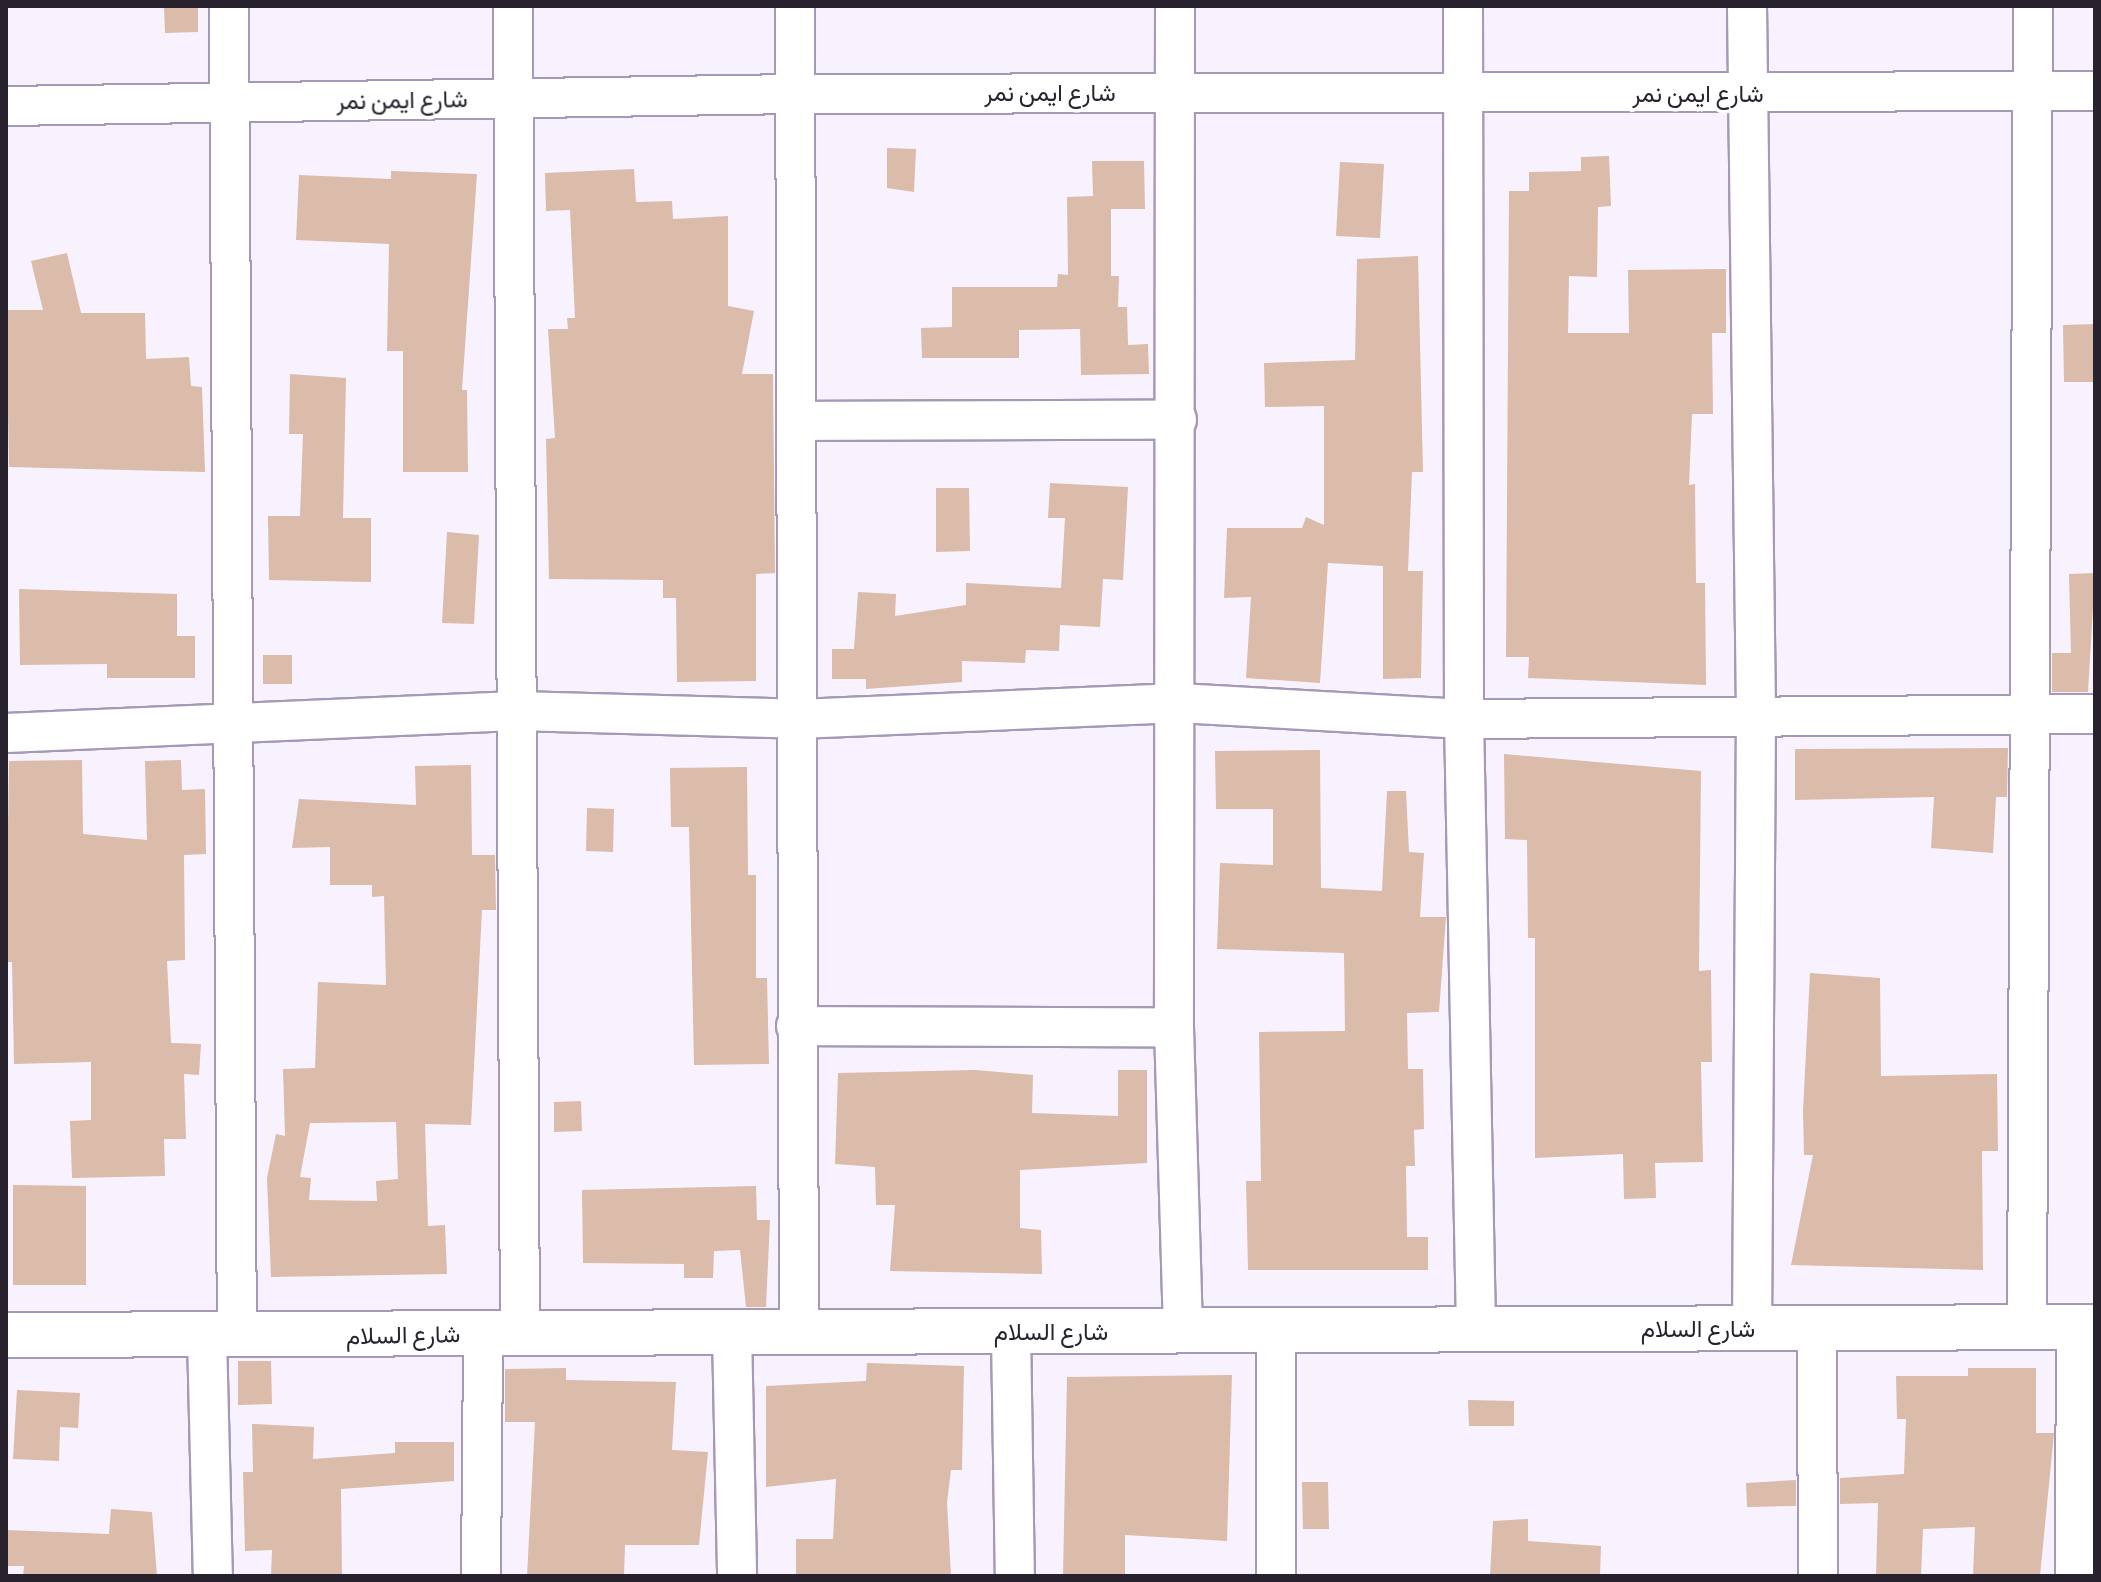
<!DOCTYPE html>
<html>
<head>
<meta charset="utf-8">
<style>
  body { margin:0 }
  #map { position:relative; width:2101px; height:1582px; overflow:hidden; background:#f8f2ff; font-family:Commissioner,Vazirmatn,sans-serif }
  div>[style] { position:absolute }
  .building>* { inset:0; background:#dbbba9 }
  .roads { filter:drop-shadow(2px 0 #a699b7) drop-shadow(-2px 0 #a699b7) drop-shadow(0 2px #a699b7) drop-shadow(0 -2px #a699b7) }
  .street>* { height:38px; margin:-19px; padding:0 19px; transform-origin:19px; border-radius:19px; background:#fff }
  .secondary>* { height:44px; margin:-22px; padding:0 22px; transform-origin:22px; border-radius:22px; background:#fff }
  span { translate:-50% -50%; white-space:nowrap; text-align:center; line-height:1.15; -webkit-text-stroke:7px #fff; paint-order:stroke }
  .street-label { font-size:24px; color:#28222e }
  .frame { position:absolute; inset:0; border:8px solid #28222e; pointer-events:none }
</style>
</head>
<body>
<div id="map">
  <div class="building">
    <i style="clip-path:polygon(164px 6px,198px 6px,198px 32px,165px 33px)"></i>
    <i style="clip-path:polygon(887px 148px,916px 149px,914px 192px,887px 188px)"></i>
    <i style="clip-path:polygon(1609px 156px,1611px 206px,1598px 207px,1597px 277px,1569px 276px,1568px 333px,1629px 333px,1628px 270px,1726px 269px,1726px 333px,1712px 333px,1713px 414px,1692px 414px,1689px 485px,1695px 484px,1696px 583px,1705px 583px,1706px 685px,1528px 678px,1529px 657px,1506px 657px,1509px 191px,1529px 191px,1529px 172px,1581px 171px,1581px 157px)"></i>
    <i style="clip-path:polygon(1092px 161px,1144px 161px,1145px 209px,1111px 209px,1111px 276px,1119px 276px,1118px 307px,1127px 307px,1128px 345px,1148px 344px,1149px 374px,1081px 375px,1080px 329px,1019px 330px,1019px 358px,922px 358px,921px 328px,952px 327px,952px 287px,1057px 287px,1058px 274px,1068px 275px,1067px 197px,1093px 196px)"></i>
    <i style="clip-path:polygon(1340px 162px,1384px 164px,1380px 238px,1336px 236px)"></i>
    <i style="clip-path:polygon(634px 169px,636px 202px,672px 201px,673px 219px,728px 216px,728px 306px,754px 311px,742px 374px,773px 374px,775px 573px,756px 574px,756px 681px,677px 682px,676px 598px,663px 598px,663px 580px,549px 579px,546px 439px,555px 438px,548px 329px,568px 329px,567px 318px,575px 318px,570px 210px,546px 211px,545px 173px)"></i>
    <i style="clip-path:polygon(391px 171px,477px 174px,462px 390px,467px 390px,468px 472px,403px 472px,403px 351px,387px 351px,389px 244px,296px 240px,299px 175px,391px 179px)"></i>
    <i style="clip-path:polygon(67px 253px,81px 313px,145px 313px,146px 359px,189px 357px,191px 386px,202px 387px,205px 472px,9px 467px,6px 310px,43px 310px,31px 261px)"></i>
    <i style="clip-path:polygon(1418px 256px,1423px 472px,1412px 472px,1408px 571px,1423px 571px,1421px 678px,1383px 679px,1383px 566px,1328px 563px,1320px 683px,1246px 678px,1251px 597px,1224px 598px,1227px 528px,1302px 528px,1306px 517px,1324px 525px,1324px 406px,1265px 407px,1264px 363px,1355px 360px,1357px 259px)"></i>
    <i style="clip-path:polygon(2095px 324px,2095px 382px,2064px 382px,2063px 325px)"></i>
    <i style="clip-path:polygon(290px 374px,346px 378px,343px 518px,371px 518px,371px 582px,269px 580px,268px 516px,300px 516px,303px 434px,289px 434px)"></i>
    <i style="clip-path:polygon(1050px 483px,1128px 487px,1123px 580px,1103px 579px,1100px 627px,1060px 625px,1059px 651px,1026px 650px,1025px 663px,962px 661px,962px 682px,866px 689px,866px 679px,832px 679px,832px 649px,854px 649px,858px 592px,896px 594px,895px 616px,966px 605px,966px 583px,1061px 588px,1065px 518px,1048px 518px)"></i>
    <i style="clip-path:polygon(936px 488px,969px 488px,970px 551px,936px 552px)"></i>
    <i style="clip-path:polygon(447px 532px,479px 535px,474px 624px,442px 623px)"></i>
    <i style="clip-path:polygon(2095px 573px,2088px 692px,2052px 692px,2052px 653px,2071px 653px,2069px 574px)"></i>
    <i style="clip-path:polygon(19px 589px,177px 594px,177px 636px,195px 636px,195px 678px,107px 678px,107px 664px,20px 665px)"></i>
    <i style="clip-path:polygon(263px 655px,292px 655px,292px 684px,263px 684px)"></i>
    <i style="clip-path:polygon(2008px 748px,2007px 797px,1996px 797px,1993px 853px,1931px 848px,1934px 797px,1795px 800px,1795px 749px)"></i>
    <i style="clip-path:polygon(1320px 750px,1321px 888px,1382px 891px,1387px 791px,1406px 791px,1409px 852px,1424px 853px,1420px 917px,1446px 917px,1439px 1012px,1407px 1013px,1408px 1069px,1423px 1069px,1424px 1129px,1414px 1130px,1415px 1166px,1406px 1166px,1407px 1237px,1428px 1237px,1428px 1270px,1248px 1270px,1246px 1181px,1261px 1181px,1259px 1032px,1345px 1031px,1344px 953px,1217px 949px,1220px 863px,1273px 865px,1273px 809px,1216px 809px,1215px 751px)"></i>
    <i style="clip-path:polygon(1504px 754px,1701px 771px,1699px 971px,1711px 970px,1712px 1062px,1701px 1062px,1703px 1162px,1655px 1163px,1656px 1198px,1624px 1199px,1623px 1154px,1535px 1158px,1535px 938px,1528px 938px,1527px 840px,1505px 839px)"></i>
    <i style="clip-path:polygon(82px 760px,83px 834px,147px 840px,145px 761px,181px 760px,182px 790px,205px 789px,206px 854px,184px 855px,185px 960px,167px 961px,171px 1043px,201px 1044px,199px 1075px,184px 1074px,186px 1139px,164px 1139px,165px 1176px,72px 1178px,70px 1121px,91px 1120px,91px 1062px,14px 1064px,12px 962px,6px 962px,9px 761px)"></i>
    <i style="clip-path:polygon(evenodd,471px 765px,472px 855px,495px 855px,496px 910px,482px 910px,471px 1125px,425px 1124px,428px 1226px,445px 1225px,447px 1274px,271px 1277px,267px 1178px,276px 1134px,285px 1136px,283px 1069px,315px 1068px,318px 982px,386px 985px,384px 896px,372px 897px,372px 885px,330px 885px,330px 847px,292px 848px,299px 799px,416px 805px,415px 766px,471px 765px,396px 1122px,398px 1179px,376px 1181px,377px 1201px,309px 1200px,311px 1178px,300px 1177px,310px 1123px,396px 1122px)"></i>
    <i style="clip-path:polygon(747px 767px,748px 875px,756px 875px,756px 978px,767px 978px,769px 1064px,694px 1065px,689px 827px,671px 827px,670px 768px)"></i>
    <i style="clip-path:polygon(587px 808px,614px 809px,613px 852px,586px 851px)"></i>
    <i style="clip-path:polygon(1810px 973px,1880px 978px,1881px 1076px,1997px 1074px,1998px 1151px,1982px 1151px,1983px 1270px,1791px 1265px,1813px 1155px,1804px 1155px,1803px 1111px)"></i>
    <i style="clip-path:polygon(976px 1070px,1033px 1075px,1032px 1113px,1118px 1116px,1118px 1070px,1147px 1070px,1147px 1163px,1020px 1170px,1020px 1228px,1041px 1230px,1042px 1274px,890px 1271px,895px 1205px,876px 1205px,875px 1167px,835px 1164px,838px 1073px)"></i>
    <i style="clip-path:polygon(581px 1101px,582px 1131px,554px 1132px,554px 1102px)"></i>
    <i style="clip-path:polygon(13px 1185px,86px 1186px,86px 1285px,13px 1285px)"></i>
    <i style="clip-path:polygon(756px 1186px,757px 1220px,770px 1220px,766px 1307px,746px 1307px,740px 1250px,714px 1251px,713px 1278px,684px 1278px,684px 1264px,583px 1263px,582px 1190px)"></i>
    <i style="clip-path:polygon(238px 1361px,271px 1361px,272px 1404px,238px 1405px)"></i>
    <i style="clip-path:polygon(867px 1363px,964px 1366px,962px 1470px,951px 1470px,947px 1502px,951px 1576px,796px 1576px,796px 1539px,833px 1539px,836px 1479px,766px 1487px,766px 1386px,866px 1381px)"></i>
    <i style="clip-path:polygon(566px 1368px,566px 1380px,676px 1382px,672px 1450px,708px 1452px,699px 1545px,625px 1545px,624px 1576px,527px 1576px,535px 1422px,505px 1422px,505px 1369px)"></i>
    <i style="clip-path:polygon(1968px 1368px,2036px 1368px,2036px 1433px,2054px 1433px,2040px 1576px,1973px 1576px,1975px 1527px,1923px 1529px,1921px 1576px,1876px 1576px,1878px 1503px,1840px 1504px,1840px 1478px,1904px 1474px,1906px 1419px,1897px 1419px,1896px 1376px,1968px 1376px)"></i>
    <i style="clip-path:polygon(1232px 1375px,1227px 1541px,1125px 1535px,1125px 1576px,1063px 1576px,1067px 1377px)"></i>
    <i style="clip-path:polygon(17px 1390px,80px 1393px,78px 1428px,60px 1427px,59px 1461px,13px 1459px)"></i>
    <i style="clip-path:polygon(1468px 1400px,1514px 1401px,1514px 1426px,1469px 1426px)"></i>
    <i style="clip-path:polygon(252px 1424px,314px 1427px,313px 1459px,395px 1453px,395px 1442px,454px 1442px,454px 1481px,341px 1489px,342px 1576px,271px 1576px,272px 1550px,245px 1551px,243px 1472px,253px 1472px)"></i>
    <i style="clip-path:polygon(1796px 1480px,1796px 1506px,1747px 1507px,1746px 1483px)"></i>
    <i style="clip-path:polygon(1302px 1482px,1328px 1482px,1329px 1529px,1303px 1529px)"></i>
    <i style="clip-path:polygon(111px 1509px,152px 1512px,157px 1576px,23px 1576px,24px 1566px,6px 1566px,6px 1530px,109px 1534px)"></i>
    <i style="clip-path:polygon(1528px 1519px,1528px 1541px,1601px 1546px,1600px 1576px,1490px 1576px,1493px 1521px)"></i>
  </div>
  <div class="roads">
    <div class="street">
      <i style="left:229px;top:6px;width:1330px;rotate:89.66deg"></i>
      <i style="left:513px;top:6px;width:1327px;rotate:89.7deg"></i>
      <i style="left:795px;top:6px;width:1326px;rotate:89.83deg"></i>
      <i style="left:1175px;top:6px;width:1021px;rotate:90.06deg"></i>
      <i style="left:1174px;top:1027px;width:304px;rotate:88.3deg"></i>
      <i style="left:1463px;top:6px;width:713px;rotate:89.92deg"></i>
      <i style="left:1464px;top:719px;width:607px;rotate:88.87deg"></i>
      <i style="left:1747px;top:6px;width:707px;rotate:89.27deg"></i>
      <i style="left:1756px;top:713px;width:615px;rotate:90.37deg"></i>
      <i style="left:6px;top:106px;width:790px;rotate:-0.87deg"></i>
      <i style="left:796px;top:94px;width:1299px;rotate:-0.13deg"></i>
      <i style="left:797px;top:421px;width:380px;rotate:-0.2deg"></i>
      <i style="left:6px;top:733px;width:511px;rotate:-2.47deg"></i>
      <i style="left:517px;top:711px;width:281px;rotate:1.6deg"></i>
      <i style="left:798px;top:719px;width:381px;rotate:-2.4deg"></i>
      <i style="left:1179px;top:703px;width:285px;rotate:3.2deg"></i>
      <i style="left:1464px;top:719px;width:631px;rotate:-0.45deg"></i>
      <i style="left:796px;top:1026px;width:378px;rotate:0.2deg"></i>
      <i style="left:1817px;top:1326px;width:250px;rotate:89.8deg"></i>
      <i style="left:2027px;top:1326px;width:1320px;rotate:-89.74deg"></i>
      <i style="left:1011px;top:1331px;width:245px;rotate:89.1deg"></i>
      <i style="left:732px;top:1332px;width:244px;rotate:88.8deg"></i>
      <i style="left:1276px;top:1332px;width:244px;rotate:90deg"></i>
      <i style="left:207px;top:1336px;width:240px;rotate:88.6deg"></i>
      <i style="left:481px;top:1576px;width:243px;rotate:-89.5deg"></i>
      <i style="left:2075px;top:1576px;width:249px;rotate:-89.8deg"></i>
    </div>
    <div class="secondary">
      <i style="left:6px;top:1335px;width:2089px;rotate:-0.22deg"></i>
    </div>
  </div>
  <div class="street-label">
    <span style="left:1050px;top:92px">شارع ايمن نمر</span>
    <span style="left:1698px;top:93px">شارع ايمن نمر</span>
    <span style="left:402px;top:99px;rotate:-1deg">شارع ايمن نمر</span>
    <span style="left:1698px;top:1328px">شارع السلام</span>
    <span style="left:1051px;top:1331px">شارع السلام</span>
    <span style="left:403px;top:1334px;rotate:-1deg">شارع السلام</span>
  </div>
  <div class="frame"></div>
</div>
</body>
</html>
